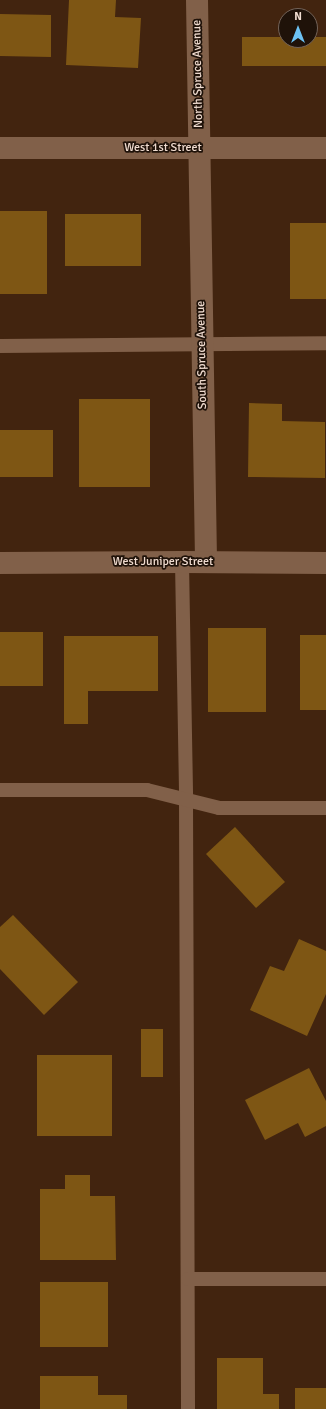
<!DOCTYPE html>
<html>
<head>
<meta charset="utf-8">
<style>
  body { margin:0 }
  #map { position:relative; width:326px; height:1409px; overflow:hidden; background:#42240f; font-family:Signika,sans-serif }
  div>[style] { position:absolute }
  .building>* { inset:0; background:#7e5614 }
  .service>* { height:14px; margin:-7px; padding:0 7px; transform-origin:7px; border-radius:7px; background:#816049 }
  .minor>* { height:22px; margin:-11px; padding:0 11px; transform-origin:11px; border-radius:11px; background:#816049 }
  span { translate:-50% -50%; white-space:nowrap; text-align:center; line-height:1.15; -webkit-text-stroke:3.5px #1f1209; paint-order:stroke }
  .street-label { font-size:12px; color:#f0dcd0 }
  .north { position:absolute; left:278px; top:8px; width:40px; height:40px; box-sizing:border-box; background:#1f1209; border:1px solid #736359; border-radius:50%; rotate:0deg; font-size:11px; font-weight:700; line-height:16px; text-align:center; color:#f0dcd0 }
  .north::after { content:''; display:block; margin:auto; width:14px; height:18px; background:#6dc2f3; clip-path:polygon(50% 0,100% 100%,50% 72%,0 100%) }
</style>
</head>
<body>
<div id="map">
  <div class="building">
    <i style="clip-path:polygon(69px 0,116px 0,115px 17px,141px 18px,138px 68px,66px 65px)"></i>
    <i style="clip-path:polygon(0 14px,51px 15px,51px 57px,0 56px)"></i>
    <i style="clip-path:polygon(242px 37px,286px 37px,286px 40px,310px 40px,310px 37px,326px 37px,326px 66px,242px 66px)"></i>
    <i style="clip-path:polygon(0 211px,47px 211px,47px 294px,0 294px)"></i>
    <i style="clip-path:polygon(65px 214px,141px 214px,141px 266px,65px 266px)"></i>
    <i style="clip-path:polygon(290px 223px,326px 223px,326px 299px,290px 299px)"></i>
    <i style="clip-path:polygon(79px 399px,150px 399px,150px 487px,79px 487px)"></i>
    <i style="clip-path:polygon(249px 403px,282px 404px,282px 421px,325px 422px,325px 478px,248px 477px)"></i>
    <i style="clip-path:polygon(0 430px,53px 430px,53px 477px,0 477px)"></i>
    <i style="clip-path:polygon(208px 628px,266px 628px,266px 712px,208px 712px)"></i>
    <i style="clip-path:polygon(0 632px,43px 632px,43px 686px,0 686px)"></i>
    <i style="clip-path:polygon(300px 635px,326px 635px,326px 710px,300px 710px)"></i>
    <i style="clip-path:polygon(64px 636px,158px 636px,158px 691px,88px 691px,88px 724px,64px 724px)"></i>
    <i style="clip-path:polygon(235px 827px,285px 882px,256px 908px,206px 854px)"></i>
    <i style="clip-path:polygon(13px 915px,78px 982px,44px 1015px,0 969px,0 927px)"></i>
    <i style="clip-path:polygon(299px 939px,326px 951px,326px 994px,307px 1036px,250px 1010px,270px 966px,284px 971px)"></i>
    <i style="clip-path:polygon(141px 1029px,163px 1029px,163px 1077px,141px 1077px)"></i>
    <i style="clip-path:polygon(37px 1055px,112px 1055px,112px 1136px,37px 1136px)"></i>
    <i style="clip-path:polygon(309px 1068px,326px 1101px,326px 1126px,305px 1137px,298px 1123px,265px 1140px,245px 1100px)"></i>
    <i style="clip-path:polygon(65px 1175px,90px 1175px,90px 1196px,115px 1196px,116px 1260px,40px 1260px,40px 1189px,65px 1189px)"></i>
    <i style="clip-path:polygon(40px 1282px,108px 1282px,108px 1347px,40px 1347px)"></i>
    <i style="clip-path:polygon(217px 1358px,263px 1358px,263px 1394px,279px 1394px,279px 1409px,217px 1409px)"></i>
    <i style="clip-path:polygon(40px 1376px,98px 1376px,98px 1395px,127px 1395px,127px 1409px,40px 1409px)"></i>
    <i style="clip-path:polygon(295px 1388px,326px 1388px,326px 1409px,295px 1409px)"></i>
  </div>
  <div class="service">
    <i style="left:0;top:346px;width:326px;rotate:-0.5deg"></i>
    <i style="left:182px;top:562px;width:238px;rotate:89deg"></i>
    <i style="left:186px;top:800px;width:609px;rotate:89.81deg"></i>
    <i style="left:0;top:790px;width:147px"></i>
    <i style="left:147px;top:790px;width:74px;rotate:14deg"></i>
    <i style="left:219px;top:808px;width:107px"></i>
    <i style="left:188px;top:1279px;width:138px"></i>
  </div>
  <div class="minor">
    <i style="left:197px;top:0;width:562px;rotate:89.08deg"></i>
    <i style="left:0;top:148px;width:326px"></i>
    <i style="left:0;top:563px;width:182px;rotate:-0.3deg"></i>
    <i style="left:182px;top:562px;width:144px;rotate:0.4deg"></i>
  </div>
  <div class="street-label">
    <span style="left:198px;top:74px;rotate:-91deg">North Spruce Avenue</span>
    <span style="left:163px;top:148px">West 1st Street</span>
    <span style="left:202px;top:355px;rotate:-91deg">South Spruce Avenue</span>
    <span style="left:163px;top:562px">West Juniper Street</span>
  </div>
  <div class="north">N</div>
</div>
</body>
</html>
